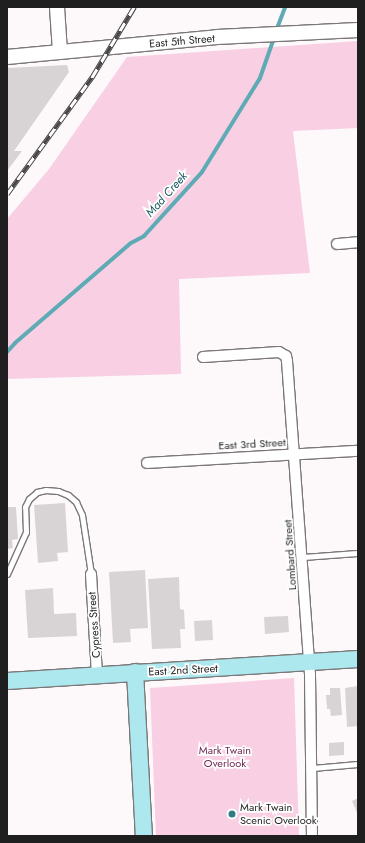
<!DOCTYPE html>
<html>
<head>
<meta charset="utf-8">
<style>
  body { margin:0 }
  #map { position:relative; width:365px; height:843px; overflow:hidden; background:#fdf9fb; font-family:Jost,sans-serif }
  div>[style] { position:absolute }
  .green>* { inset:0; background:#f8cfe3 }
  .stream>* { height:4px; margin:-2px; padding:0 2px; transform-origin:2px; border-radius:2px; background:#5eabb5 }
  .building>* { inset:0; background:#d8d4d6 }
  .roads { filter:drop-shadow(1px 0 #7b7779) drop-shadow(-1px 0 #7b7779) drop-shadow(0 1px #7b7779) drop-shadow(0 -1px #7b7779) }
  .lane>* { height:5px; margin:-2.5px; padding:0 2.5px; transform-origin:2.5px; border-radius:2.5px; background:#fff }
  .street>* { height:10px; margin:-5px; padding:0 5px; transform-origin:5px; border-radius:5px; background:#fff }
  .secondary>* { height:14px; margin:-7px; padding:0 7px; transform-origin:7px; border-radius:7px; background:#fff }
  .primary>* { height:16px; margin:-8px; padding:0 8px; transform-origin:8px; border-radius:8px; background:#ade8ef }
  .rail>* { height:4.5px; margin-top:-2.25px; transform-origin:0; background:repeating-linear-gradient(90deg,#fff 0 9px,#484647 0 18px); box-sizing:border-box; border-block:1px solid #484647 }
  .dots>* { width:11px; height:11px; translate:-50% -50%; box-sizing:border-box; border:2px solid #fff; border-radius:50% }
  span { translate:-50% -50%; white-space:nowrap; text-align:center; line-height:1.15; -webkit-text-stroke:3.5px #fff; paint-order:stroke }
  .street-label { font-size:11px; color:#201f20 }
  .park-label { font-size:11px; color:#712c54 }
  .poi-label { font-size:11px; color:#201f20 }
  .left { translate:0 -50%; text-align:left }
  .water-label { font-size:12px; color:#1d5e65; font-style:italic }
  .frame { position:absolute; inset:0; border:8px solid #201f20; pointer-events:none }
</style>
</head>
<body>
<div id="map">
  <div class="green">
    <i style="clip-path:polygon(358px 41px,358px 128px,293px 131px,310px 273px,179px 279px,181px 374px,7px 379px,7px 219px,49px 169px,127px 57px)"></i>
    <i style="clip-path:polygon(294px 678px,299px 836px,156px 836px,150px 688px)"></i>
  </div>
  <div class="stream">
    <i style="left:276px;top:31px;width:26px;rotate:-69deg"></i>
    <i style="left:7px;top:352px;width:12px;rotate:-48deg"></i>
    <i style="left:15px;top:343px;width:153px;rotate:-40.8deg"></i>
    <i style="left:131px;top:243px;width:15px;rotate:-28deg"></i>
    <i style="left:144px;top:236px;width:86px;rotate:-47.8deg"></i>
    <i style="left:202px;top:172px;width:110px;rotate:-58.3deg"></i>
    <i style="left:260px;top:78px;width:42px;rotate:-70.7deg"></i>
  </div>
  <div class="building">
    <i style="clip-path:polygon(67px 65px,69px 72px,14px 151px,22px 151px,7px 171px,7px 68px)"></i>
    <i style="clip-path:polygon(65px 503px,68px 552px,57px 553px,58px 561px,38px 563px,34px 505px)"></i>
    <i style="clip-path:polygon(7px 507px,16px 507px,18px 539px,12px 540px,13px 548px,7px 549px)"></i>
    <i style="clip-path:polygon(145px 570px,148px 628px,130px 629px,131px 642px,113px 643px,109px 572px)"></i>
    <i style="clip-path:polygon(179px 577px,180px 609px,184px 610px,185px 629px,180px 629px,181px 648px,152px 649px,148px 579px)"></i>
    <i style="clip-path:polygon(53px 588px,54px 614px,76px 613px,77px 636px,28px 638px,25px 590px)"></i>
    <i style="clip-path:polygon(288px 616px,289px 632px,265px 634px,264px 617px)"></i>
    <i style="clip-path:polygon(212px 620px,213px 640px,195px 641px,194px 621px)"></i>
    <i style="clip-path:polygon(358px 686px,358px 726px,347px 727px,345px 688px)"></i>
    <i style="clip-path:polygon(330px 688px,340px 688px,342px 715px,331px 716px,330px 709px,327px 709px,326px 695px,330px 695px)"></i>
    <i style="clip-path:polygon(344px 742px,344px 755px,329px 756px,329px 743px)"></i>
    <i style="clip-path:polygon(358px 798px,358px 815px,352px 801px)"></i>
  </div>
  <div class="roads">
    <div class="lane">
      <i style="left:302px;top:557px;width:56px;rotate:-4.1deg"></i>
      <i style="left:7px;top:574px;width:46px;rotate:-65.7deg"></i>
      <i style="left:26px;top:532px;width:25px;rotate:-92deg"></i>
      <i style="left:25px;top:507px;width:9px;rotate:-63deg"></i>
      <i style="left:29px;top:499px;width:11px;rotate:-41deg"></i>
      <i style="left:37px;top:492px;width:9px;rotate:-13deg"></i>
      <i style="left:46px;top:490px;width:12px;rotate:5deg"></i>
      <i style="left:58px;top:491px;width:11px;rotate:22deg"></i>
      <i style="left:68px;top:495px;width:11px;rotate:41deg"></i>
      <i style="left:76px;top:502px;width:14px;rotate:65deg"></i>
      <i style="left:82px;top:515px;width:60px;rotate:81.3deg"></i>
      <i style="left:312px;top:768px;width:46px;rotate:-5deg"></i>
    </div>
    <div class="street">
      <i style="left:337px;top:244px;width:21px;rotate:-5deg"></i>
      <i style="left:203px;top:357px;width:76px;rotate:-3.8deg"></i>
      <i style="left:279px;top:352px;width:8px;rotate:30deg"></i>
      <i style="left:286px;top:356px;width:5px;rotate:79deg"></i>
      <i style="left:287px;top:361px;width:315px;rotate:85.8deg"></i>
      <i style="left:310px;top:675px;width:161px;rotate:89.3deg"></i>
      <i style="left:147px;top:463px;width:211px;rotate:-3.3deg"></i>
      <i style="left:91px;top:574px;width:101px;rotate:86.6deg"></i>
    </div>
    <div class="secondary">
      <i style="left:57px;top:7px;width:45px;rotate:86.2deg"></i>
      <i style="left:7px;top:57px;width:211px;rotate:-5.4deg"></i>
      <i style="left:217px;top:37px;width:141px;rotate:-2.8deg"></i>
    </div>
    <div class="primary">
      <i style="left:135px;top:672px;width:164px;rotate:86.9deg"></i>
      <i style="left:7px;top:681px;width:352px;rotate:-3.6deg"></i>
    </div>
  </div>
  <div class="rail">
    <i style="left:7px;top:194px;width:145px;rotate:-54deg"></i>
    <i style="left:92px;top:77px;width:82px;rotate:-59deg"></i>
  </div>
  <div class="dots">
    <i style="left:232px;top:814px;background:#337b84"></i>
  </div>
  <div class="street-label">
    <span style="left:182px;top:41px;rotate:-5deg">East 5th Street</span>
    <span style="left:252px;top:444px;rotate:-3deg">East 3rd Street</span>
    <span style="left:290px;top:555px;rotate:-94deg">Lombard Street</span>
    <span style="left:94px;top:625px;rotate:-94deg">Cypress Street</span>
    <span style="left:183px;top:670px;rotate:-3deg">East 2nd Street</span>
  </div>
  <div class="park-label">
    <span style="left:225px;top:757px">Mark Twain<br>Overlook</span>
  </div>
  <div class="poi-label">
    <span class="left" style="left:240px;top:814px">Mark Twain<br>Scenic Overlook</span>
  </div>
  <div class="water-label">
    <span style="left:167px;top:195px;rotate:-48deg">Mad Creek</span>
  </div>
  <div class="frame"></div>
</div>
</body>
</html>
